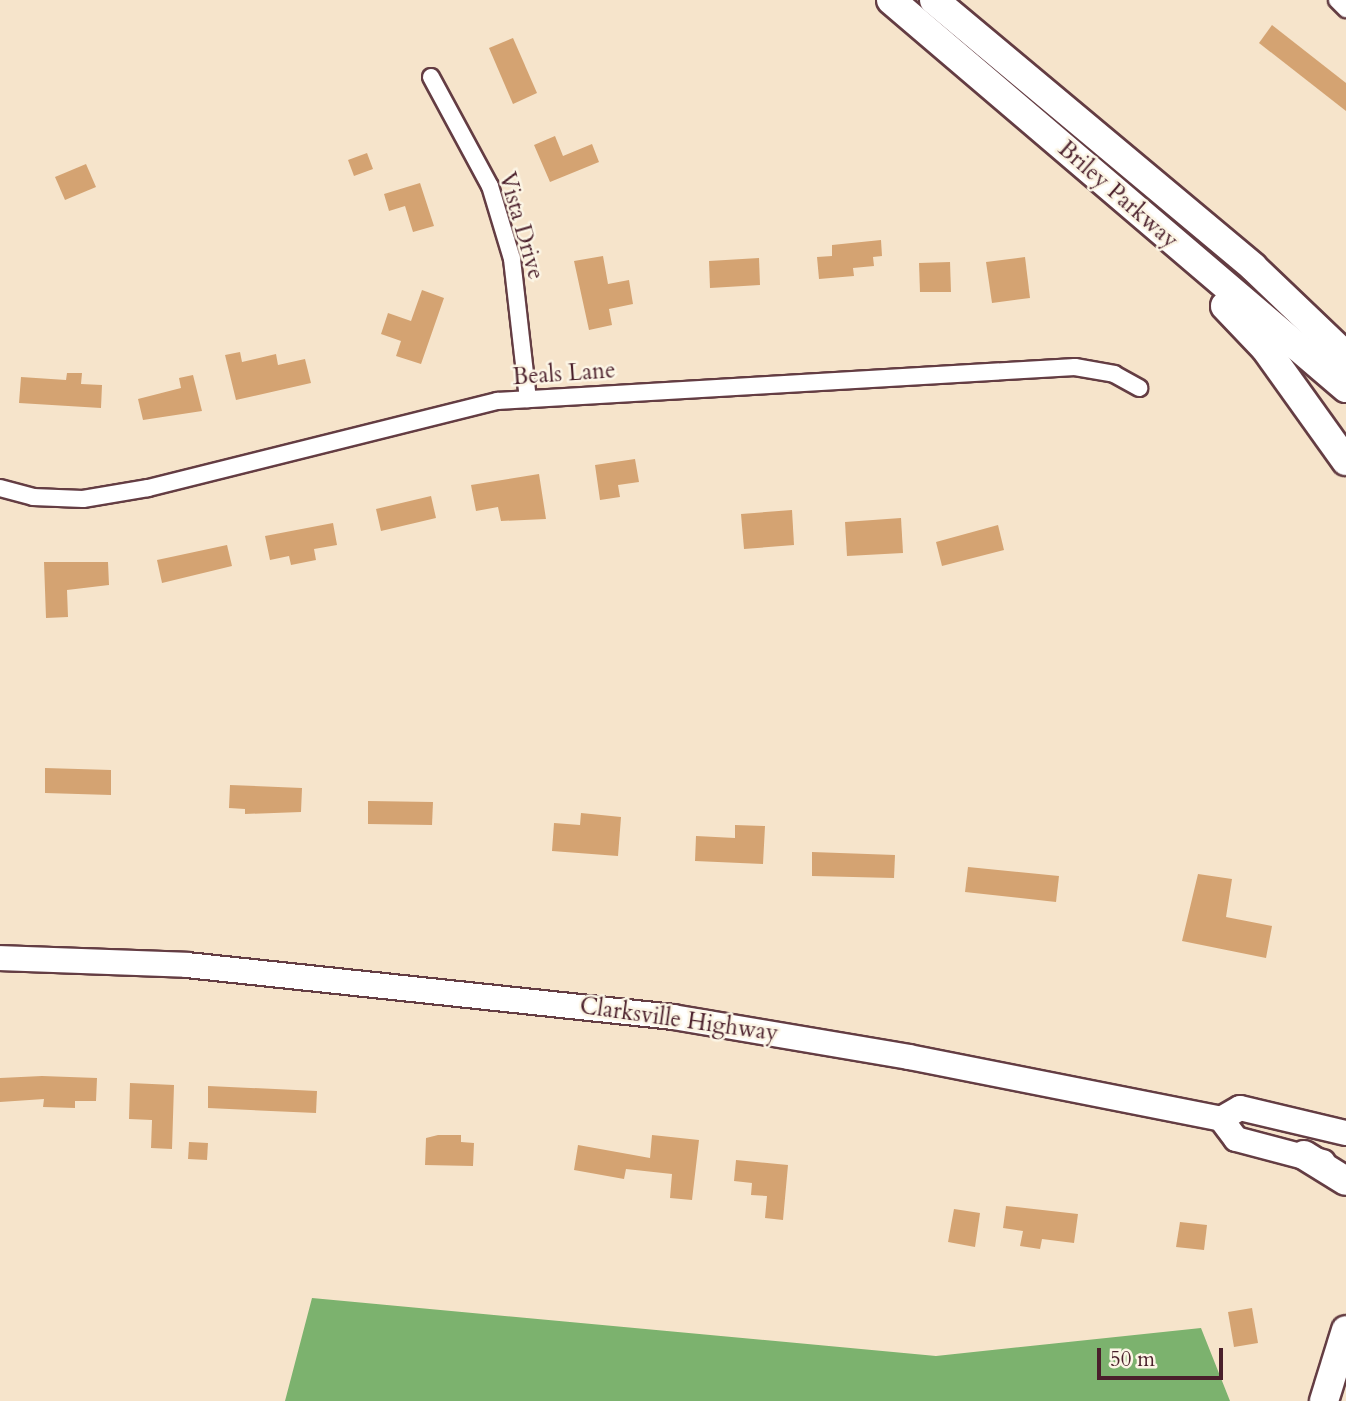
<!DOCTYPE html>
<html>
<head>
<meta charset="utf-8">
<style>
  body { margin:0 }
  #map { position:relative; width:1346px; height:1401px; overflow:hidden; background:#f6e4cb; font-family:Cardo,serif }
  div>[style] { position:absolute }
  .forest>* { inset:0; background:#7cb26e }
  .building>* { inset:0; background:#d4a372 }
  .roads { filter:drop-shadow(2px 0 #643d43) drop-shadow(-2px 0 #643d43) drop-shadow(0 2px #643d43) drop-shadow(0 -2px #643d43) }
  .street>* { height:16px; margin:-8px; padding:0 8px; transform-origin:8px; border-radius:8px; background:#fff }
  .primary>* { height:24px; margin:-12px; padding:0 12px; transform-origin:12px; border-radius:12px; background:#fff }
  .highway>* { height:28px; margin:-14px; padding:0 14px; transform-origin:14px; border-radius:14px; background:#fff }
  span { translate:-50% -50%; white-space:nowrap; text-align:center; line-height:1.15; -webkit-text-stroke:5px #fcf5e5; paint-order:stroke }
  .street-label { font-size:23px; color:#4a1f2b }
  .scale { position:absolute; left:1097px; top:1348px; width:126px; height:32px; box-sizing:border-box; border:4px solid #4a1f2b; border-top:0; padding-left:9px; font-size:21px; line-height:24px; white-space:nowrap; color:#4a1f2b; -webkit-text-stroke:5px #fcf5e5; paint-order:stroke }
</style>
</head>
<body>
<div id="map">
  <div class="forest">
    <i style="clip-path:polygon(312px 1298px,936px 1356px,1201px 1328px,1230px 1401px,285px 1401px)"></i>
  </div>
  <div class="building">
    <i style="clip-path:polygon(1272px 25px,1346px 83px,1346px 111px,1259px 43px)"></i>
    <i style="clip-path:polygon(513px 38px,537px 93px,513px 104px,489px 48px)"></i>
    <i style="clip-path:polygon(555px 136px,563px 156px,592px 144px,599px 162px,550px 182px,534px 145px)"></i>
    <i style="clip-path:polygon(367px 153px,373px 169px,354px 176px,348px 160px)"></i>
    <i style="clip-path:polygon(86px 164px,96px 187px,65px 200px,55px 177px)"></i>
    <i style="clip-path:polygon(420px 183px,434px 226px,413px 232px,405px 206px,389px 211px,384px 194px)"></i>
    <i style="clip-path:polygon(881px 240px,882px 256px,873px 257px,874px 266px,853px 268px,854px 276px,819px 279px,817px 257px,832px 256px,832px 245px)"></i>
    <i style="clip-path:polygon(603px 256px,608px 284px,629px 280px,633px 304px,609px 309px,612px 325px,589px 330px,574px 261px)"></i>
    <i style="clip-path:polygon(1025px 257px,1030px 298px,992px 303px,986px 262px)"></i>
    <i style="clip-path:polygon(759px 258px,760px 285px,710px 288px,709px 261px)"></i>
    <i style="clip-path:polygon(950px 262px,951px 292px,920px 292px,919px 263px)"></i>
    <i style="clip-path:polygon(422px 290px,444px 298px,421px 364px,396px 356px,401px 341px,381px 334px,388px 313px,411px 321px)"></i>
    <i style="clip-path:polygon(240px 352px,242px 362px,276px 354px,278px 365px,305px 359px,311px 383px,236px 400px,225px 355px)"></i>
    <i style="clip-path:polygon(67px 373px,82px 373px,81px 384px,102px 385px,101px 408px,19px 403px,21px 377px,66px 380px)"></i>
    <i style="clip-path:polygon(193px 375px,202px 411px,143px 420px,138px 399px,181px 388px,179px 378px)"></i>
    <i style="clip-path:polygon(635px 459px,639px 482px,618px 485px,620px 497px,600px 500px,595px 465px)"></i>
    <i style="clip-path:polygon(539px 474px,546px 519px,501px 521px,498px 507px,476px 511px,471px 485px)"></i>
    <i style="clip-path:polygon(431px 496px,436px 518px,381px 531px,376px 509px)"></i>
    <i style="clip-path:polygon(792px 510px,794px 545px,744px 549px,741px 514px)"></i>
    <i style="clip-path:polygon(901px 518px,903px 553px,847px 556px,845px 522px)"></i>
    <i style="clip-path:polygon(333px 523px,337px 545px,314px 549px,316px 560px,291px 565px,289px 556px,270px 560px,265px 536px)"></i>
    <i style="clip-path:polygon(998px 525px,1004px 550px,942px 566px,936px 542px)"></i>
    <i style="clip-path:polygon(227px 545px,232px 566px,162px 583px,157px 560px)"></i>
    <i style="clip-path:polygon(44px 562px,108px 562px,109px 585px,67px 590px,68px 617px,46px 618px)"></i>
    <i style="clip-path:polygon(45px 768px,111px 770px,111px 795px,45px 793px)"></i>
    <i style="clip-path:polygon(230px 785px,302px 788px,301px 812px,245px 814px,245px 809px,229px 808px)"></i>
    <i style="clip-path:polygon(368px 801px,433px 802px,432px 825px,368px 824px)"></i>
    <i style="clip-path:polygon(581px 813px,621px 817px,618px 856px,552px 851px,554px 823px,580px 825px)"></i>
    <i style="clip-path:polygon(735px 825px,765px 826px,763px 864px,695px 861px,696px 836px,735px 838px)"></i>
    <i style="clip-path:polygon(812px 852px,895px 855px,894px 878px,812px 876px)"></i>
    <i style="clip-path:polygon(968px 867px,1059px 876px,1056px 902px,965px 892px)"></i>
    <i style="clip-path:polygon(1198px 874px,1232px 879px,1226px 917px,1272px 926px,1266px 958px,1182px 941px)"></i>
    <i style="clip-path:polygon(42px 1076px,97px 1078px,96px 1101px,75px 1101px,75px 1108px,43px 1107px,44px 1099px,0 1102px,0 1078px)"></i>
    <i style="clip-path:polygon(130px 1083px,174px 1085px,172px 1149px,151px 1148px,152px 1120px,129px 1119px)"></i>
    <i style="clip-path:polygon(208px 1086px,317px 1091px,316px 1113px,208px 1108px)"></i>
    <i style="clip-path:polygon(438px 1135px,461px 1135px,461px 1142px,474px 1143px,473px 1166px,425px 1165px,426px 1138px)"></i>
    <i style="clip-path:polygon(652px 1135px,699px 1140px,692px 1200px,670px 1198px,672px 1174px,626px 1169px,624px 1179px,574px 1170px,578px 1145px,650px 1158px)"></i>
    <i style="clip-path:polygon(189px 1142px,208px 1143px,207px 1160px,188px 1159px)"></i>
    <i style="clip-path:polygon(736px 1160px,788px 1165px,783px 1220px,765px 1218px,767px 1196px,751px 1195px,752px 1183px,734px 1181px)"></i>
    <i style="clip-path:polygon(1006px 1206px,1078px 1214px,1074px 1243px,1042px 1239px,1040px 1249px,1020px 1246px,1023px 1231px,1003px 1228px)"></i>
    <i style="clip-path:polygon(954px 1209px,980px 1213px,975px 1247px,948px 1242px)"></i>
    <i style="clip-path:polygon(1180px 1222px,1207px 1225px,1204px 1250px,1176px 1247px)"></i>
    <i style="clip-path:polygon(1252px 1308px,1258px 1343px,1234px 1347px,1228px 1312px)"></i>
  </div>
  <div class="roads">
    <div class="street">
      <i style="left:1337px;top:0;width:13px;rotate:45deg"></i>
      <i style="left:431px;top:77px;width:124px;rotate:61.6deg"></i>
      <i style="left:490px;top:186px;width:76px;rotate:73.2deg"></i>
      <i style="left:512px;top:259px;width:141px;rotate:83.5deg"></i>
      <i style="left:0;top:488px;width:34px;rotate:15deg"></i>
      <i style="left:33px;top:497px;width:50px;rotate:2.3deg"></i>
      <i style="left:83px;top:499px;width:66px;rotate:-9.6deg"></i>
      <i style="left:148px;top:488px;width:360px;rotate:-14deg"></i>
      <i style="left:497px;top:401px;width:579px;rotate:-3.37deg"></i>
      <i style="left:1075px;top:367px;width:40px;rotate:10deg"></i>
      <i style="left:1114px;top:374px;width:29px;rotate:29deg"></i>
    </div>
    <div class="primary">
      <i style="left:0;top:958px;width:187px;rotate:2.1deg"></i>
      <i style="left:187px;top:965px;width:489px;rotate:6.1deg"></i>
      <i style="left:673px;top:1017px;width:239px;rotate:9.6deg"></i>
      <i style="left:909px;top:1057px;width:318px;rotate:11.2deg"></i>
      <i style="left:1221px;top:1119px;width:22px;rotate:-30deg"></i>
      <i style="left:1240px;top:1108px;width:109px;rotate:13.3deg"></i>
      <i style="left:1221px;top:1119px;width:25px;rotate:53deg"></i>
      <i style="left:1236px;top:1139px;width:90px;rotate:14.8deg"></i>
    </div>
    <div class="highway">
      <i style="left:891px;top:0;width:598px;rotate:40.46deg"></i>
      <i style="left:934px;top:0;width:416px;rotate:39.9deg"></i>
      <i style="left:1253px;top:267px;width:129px;rotate:43.7deg"></i>
      <i style="left:1225px;top:306px;width:58px;rotate:46.4deg"></i>
      <i style="left:1265px;top:348px;width:139px;rotate:54.4deg"></i>
      <i style="left:1304px;top:1155px;width:49px;rotate:31.8deg"></i>
      <i style="left:1324px;top:1401px;width:74px;rotate:-72.8deg"></i>
    </div>
  </div>
  <div class="street-label">
    <span style="left:1118px;top:195px;rotate:41deg">Briley Parkway</span>
    <span style="left:521px;top:226px;rotate:74deg">Vista Drive</span>
    <span style="left:564px;top:374px;rotate:-4deg">Beals Lane</span>
    <span style="left:679px;top:1020px;rotate:8deg">Clarksville Highway</span>
  </div>
  <div class="scale">50 m</div>
</div>
</body>
</html>
